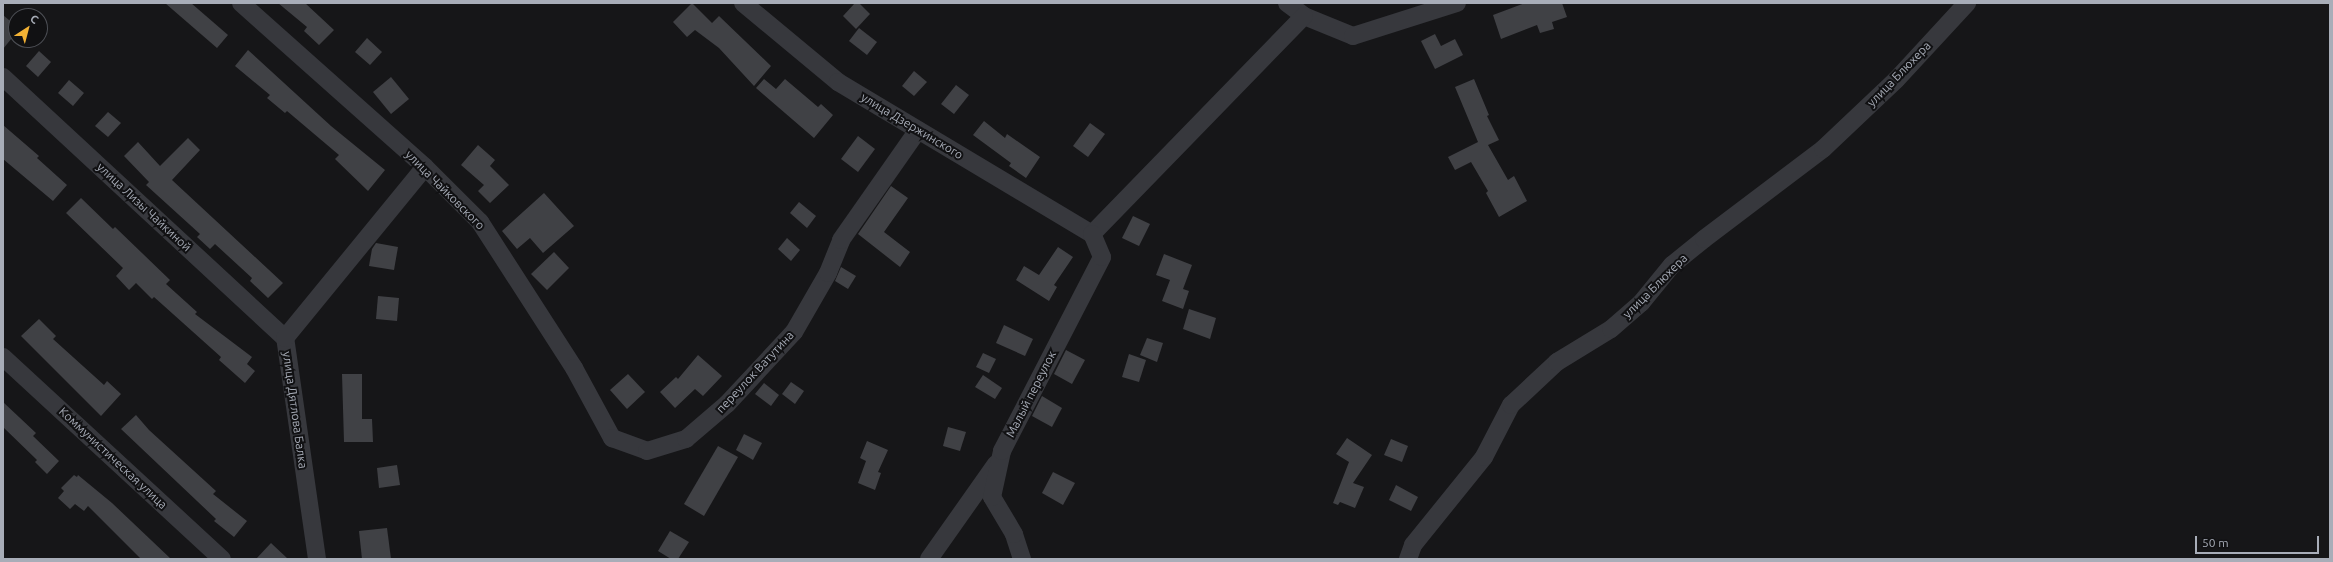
<!DOCTYPE html>
<html>
<head>
<meta charset="utf-8">
<style>
  body { margin:0 }
  #map { position:relative; width:2333px; height:562px; overflow:hidden; background:#161618; font-family:Ubuntu,sans-serif }
  div>[style] { position:absolute }
  .building>* { inset:0; background:#404145 }
  .street>* { height:18px; margin:-9px; padding:0 9px; transform-origin:9px; border-radius:9px; background:#37383d }
  span { translate:-50% -50%; white-space:nowrap; text-align:center; line-height:1.15; -webkit-text-stroke:4px #111113; paint-order:stroke }
  .street-label { font-size:12px; color:#a8adb8 }
  .frame { position:absolute; inset:0; border:4px solid #a8adb8; pointer-events:none }
  .north { position:absolute; left:8px; top:8px; width:40px; height:40px; box-sizing:border-box; background:#111113; border:1px solid #4d4f55; border-radius:50%; rotate:36deg; font-size:11px; font-weight:700; line-height:16px; text-align:center; color:#a8adb8 }
  .north::after { content:''; display:block; margin:auto; width:14px; height:18px; background:#f2b134; clip-path:polygon(50% 0,100% 100%,50% 72%,0 100%) }
  .scale { position:absolute; left:2195px; top:536px; width:124px; height:18px; box-sizing:border-box; border:2px solid #a8adb8; border-top:0; padding-left:5px; font-size:12px; line-height:14px; white-space:nowrap; color:#a8adb8; -webkit-text-stroke:3px #111113; paint-order:stroke }
</style>
</head>
<body>
<div id="map">
  <div class="building">
    <i style="clip-path:polygon(165px 3px,191px 3px,228px 35px,217px 48px)"></i>
    <i style="clip-path:polygon(278px 3px,305px 3px,334px 30px,319px 45px,304px 31px,307px 27px)"></i>
    <i style="clip-path:polygon(692px 3px,712px 23px,719px 16px,771px 66px,754px 86px,719px 48px,695px 30px,687px 37px,673px 22px)"></i>
    <i style="clip-path:polygon(855px 3px,859px 3px,870px 14px,856px 29px,843px 16px)"></i>
    <i style="clip-path:polygon(1525px 3px,1562px 3px,1567px 17px,1552px 22px,1554px 29px,1540px 33px,1537px 25px,1501px 39px,1493px 15px)"></i>
    <i style="clip-path:polygon(3px 15px,16px 26px,16px 33px,3px 49px)"></i>
    <i style="clip-path:polygon(859px 28px,877px 42px,867px 55px,849px 41px)"></i>
    <i style="clip-path:polygon(1435px 34px,1441px 46px,1455px 39px,1463px 55px,1435px 69px,1421px 41px)"></i>
    <i style="clip-path:polygon(367px 38px,382px 52px,370px 65px,355px 52px)"></i>
    <i style="clip-path:polygon(248px 50px,331px 126px,385px 170px,368px 191px,335px 159px,339px 155px,287px 111px,285px 113px,267px 98px,270px 95px,235px 66px)"></i>
    <i style="clip-path:polygon(39px 51px,51px 62px,38px 77px,26px 66px)"></i>
    <i style="clip-path:polygon(914px 71px,927px 82px,914px 96px,902px 86px)"></i>
    <i style="clip-path:polygon(391px 77px,409px 99px,391px 114px,373px 92px)"></i>
    <i style="clip-path:polygon(764px 79px,776px 89px,785px 79px,818px 107px,821px 104px,833px 115px,814px 138px,756px 88px)"></i>
    <i style="clip-path:polygon(1474px 79px,1489px 115px,1487px 116px,1499px 140px,1488px 145px,1508px 180px,1514px 176px,1527px 201px,1499px 217px,1486px 193px,1488px 191px,1471px 162px,1455px 170px,1448px 157px,1478px 142px,1455px 87px)"></i>
    <i style="clip-path:polygon(69px 80px,84px 93px,73px 106px,58px 93px)"></i>
    <i style="clip-path:polygon(956px 85px,969px 95px,954px 114px,941px 104px)"></i>
    <i style="clip-path:polygon(108px 112px,121px 123px,108px 137px,95px 126px)"></i>
    <i style="clip-path:polygon(984px 121px,1005px 138px,1007px 134px,1040px 157px,1026px 178px,1009px 166px,1011px 163px,973px 135px)"></i>
    <i style="clip-path:polygon(1090px 123px,1105px 134px,1088px 157px,1073px 146px)"></i>
    <i style="clip-path:polygon(3px 125px,39px 156px,37px 158px,67px 185px,53px 201px,3px 159px)"></i>
    <i style="clip-path:polygon(858px 136px,875px 149px,858px 172px,841px 159px)"></i>
    <i style="clip-path:polygon(188px 138px,200px 150px,172px 180px,283px 283px,268px 298px,250px 281px,252px 278px,215px 244px,210px 249px,197px 237px,200px 234px,146px 185px,149px 182px,124px 156px,138px 142px,160px 166px)"></i>
    <i style="clip-path:polygon(478px 145px,495px 160px,490px 166px,509px 185px,490px 203px,478px 191px,484px 185px,461px 165px)"></i>
    <i style="clip-path:polygon(891px 186px,908px 198px,884px 232px,910px 252px,900px 267px,858px 234px)"></i>
    <i style="clip-path:polygon(544px 193px,574px 226px,543px 253px,530px 238px,517px 249px,502px 231px)"></i>
    <i style="clip-path:polygon(81px 198px,113px 229px,115px 227px,170px 280px,166px 284px,197px 312px,195px 314px,252px 357px,247px 364px,255px 371px,245px 383px,219px 360px,221px 357px,154px 297px,152px 299px,136px 283px,129px 290px,116px 276px,123px 268px,66px 213px)"></i>
    <i style="clip-path:polygon(799px 202px,816px 216px,807px 228px,790px 213px)"></i>
    <i style="clip-path:polygon(1133px 216px,1150px 224px,1139px 246px,1122px 238px)"></i>
    <i style="clip-path:polygon(787px 238px,800px 250px,791px 261px,778px 249px)"></i>
    <i style="clip-path:polygon(376px 243px,398px 247px,394px 270px,369px 266px,372px 249px)"></i>
    <i style="clip-path:polygon(1058px 247px,1073px 257px,1054px 285px,1057px 287px,1049px 301px,1016px 280px,1024px 266px,1039px 275px)"></i>
    <i style="clip-path:polygon(554px 252px,569px 268px,547px 290px,531px 274px)"></i>
    <i style="clip-path:polygon(1164px 254px,1192px 265px,1183px 289px,1189px 291px,1183px 309px,1162px 301px,1170px 280px,1156px 275px)"></i>
    <i style="clip-path:polygon(841px 267px,856px 276px,848px 289px,835px 281px)"></i>
    <i style="clip-path:polygon(378px 296px,399px 298px,397px 321px,376px 319px)"></i>
    <i style="clip-path:polygon(1189px 309px,1216px 318px,1210px 339px,1183px 329px)"></i>
    <i style="clip-path:polygon(39px 319px,56px 336px,53px 339px,104px 385px,107px 381px,121px 394px,101px 416px,21px 336px)"></i>
    <i style="clip-path:polygon(1004px 325px,1033px 339px,1025px 356px,996px 343px)"></i>
    <i style="clip-path:polygon(1147px 338px,1163px 343px,1157px 362px,1140px 355px)"></i>
    <i style="clip-path:polygon(1066px 350px,1085px 360px,1072px 384px,1054px 374px)"></i>
    <i style="clip-path:polygon(983px 353px,996px 359px,989px 373px,976px 367px)"></i>
    <i style="clip-path:polygon(1129px 354px,1146px 360px,1139px 382px,1122px 377px)"></i>
    <i style="clip-path:polygon(698px 355px,722px 376px,703px 396px,695px 389px,675px 408px,660px 392px,676px 377px,678px 379px)"></i>
    <i style="clip-path:polygon(342px 374px,362px 374px,362px 419px,372px 419px,373px 442px,344px 442px)"></i>
    <i style="clip-path:polygon(628px 374px,645px 392px,627px 409px,610px 390px)"></i>
    <i style="clip-path:polygon(983px 375px,1002px 388px,995px 399px,975px 387px)"></i>
    <i style="clip-path:polygon(791px 382px,804px 391px,795px 404px,782px 394px)"></i>
    <i style="clip-path:polygon(764px 383px,779px 395px,771px 406px,755px 394px)"></i>
    <i style="clip-path:polygon(1042px 396px,1062px 408px,1052px 427px,1032px 416px)"></i>
    <i style="clip-path:polygon(3px 402px,36px 433px,33px 436px,59px 461px,47px 474px,35px 462px,37px 460px,3px 427px)"></i>
    <i style="clip-path:polygon(136px 415px,149px 430px,216px 491px,213px 494px,247px 521px,234px 537px,214px 521px,216px 519px,121px 429px)"></i>
    <i style="clip-path:polygon(948px 427px,966px 432px,960px 451px,943px 446px)"></i>
    <i style="clip-path:polygon(744px 434px,762px 443px,753px 460px,736px 450px)"></i>
    <i style="clip-path:polygon(1347px 438px,1372px 455px,1353px 483px,1364px 487px,1355px 508px,1340px 502px,1338px 505px,1333px 503px,1349px 462px,1336px 454px)"></i>
    <i style="clip-path:polygon(1391px 439px,1408px 446px,1402px 462px,1384px 455px)"></i>
    <i style="clip-path:polygon(867px 441px,888px 450px,878px 472px,881px 473px,875px 490px,858px 483px,866px 461px,860px 458px)"></i>
    <i style="clip-path:polygon(718px 446px,738px 457px,704px 516px,684px 504px)"></i>
    <i style="clip-path:polygon(397px 465px,400px 485px,379px 488px,377px 468px)"></i>
    <i style="clip-path:polygon(1053px 472px,1075px 483px,1063px 505px,1042px 493px)"></i>
    <i style="clip-path:polygon(74px 475px,77px 477px,78px 475px,112px 503px,171px 559px,141px 559px,88px 506px,84px 511px,75px 504px,70px 509px,58px 498px,64px 491px,61px 488px)"></i>
    <i style="clip-path:polygon(1396px 485px,1418px 497px,1411px 511px,1389px 500px)"></i>
    <i style="clip-path:polygon(387px 528px,391px 559px,362px 559px,359px 531px)"></i>
    <i style="clip-path:polygon(670px 531px,689px 542px,678px 559px,671px 559px,658px 551px)"></i>
    <i style="clip-path:polygon(271px 543px,288px 559px,256px 559px)"></i>
  </div>
  <div class="street">
    <i style="left:241px;top:3px;width:246px;rotate:41.7deg"></i>
    <i style="left:425px;top:167px;width:78px;rotate:45deg"></i>
    <i style="left:480px;top:222px;width:174px;rotate:57.2deg"></i>
    <i style="left:574px;top:368px;width:80px;rotate:61.5deg"></i>
    <i style="left:612px;top:438px;width:37px;rotate:20deg"></i>
    <i style="left:647px;top:451px;width:41px;rotate:-17.1deg"></i>
    <i style="left:686px;top:439px;width:54px;rotate:-40.5deg"></i>
    <i style="left:727px;top:404px;width:98px;rotate:-47.1deg"></i>
    <i style="left:794px;top:332px;width:68px;rotate:-60deg"></i>
    <i style="left:828px;top:273px;width:35px;rotate:-68deg"></i>
    <i style="left:841px;top:240px;width:134px;rotate:-55deg"></i>
    <i style="left:743px;top:3px;width:124px;rotate:39.7deg"></i>
    <i style="left:838px;top:82px;width:296px;rotate:30.9deg"></i>
    <i style="left:1287px;top:3px;width:21px;rotate:37deg"></i>
    <i style="left:1304px;top:16px;width:53px;rotate:22.2deg"></i>
    <i style="left:1353px;top:36px;width:109px;rotate:-17.6deg"></i>
    <i style="left:3px;top:77px;width:384px;rotate:42.8deg"></i>
    <i style="left:1092px;top:234px;width:304px;rotate:-45.8deg"></i>
    <i style="left:3px;top:357px;width:298px;rotate:42.7deg"></i>
    <i style="left:317px;top:559px;width:223px;rotate:-98.2deg"></i>
    <i style="left:285px;top:338px;width:221px;rotate:-50.7deg"></i>
    <i style="left:929px;top:559px;width:116px;rotate:-54.8deg"></i>
    <i style="left:1022px;top:559px;width:26px;rotate:-108deg"></i>
    <i style="left:1014px;top:534px;width:43px;rotate:-120.7deg"></i>
    <i style="left:992px;top:497px;width:47px;rotate:-77.7deg"></i>
    <i style="left:1002px;top:451px;width:218px;rotate:-62.7deg"></i>
    <i style="left:1102px;top:257px;width:25px;rotate:-113deg"></i>
    <i style="left:1408px;top:559px;width:15px;rotate:-70deg"></i>
    <i style="left:1413px;top:545px;width:113px;rotate:-51.1deg"></i>
    <i style="left:1484px;top:457px;width:59px;rotate:-62.6deg"></i>
    <i style="left:1511px;top:405px;width:63px;rotate:-43.1deg"></i>
    <i style="left:1557px;top:362px;width:63px;rotate:-31.4deg"></i>
    <i style="left:1611px;top:329px;width:40px;rotate:-41deg"></i>
    <i style="left:1641px;top:303px;width:49px;rotate:-50.8deg"></i>
    <i style="left:1672px;top:265px;width:41px;rotate:-39.1deg"></i>
    <i style="left:1704px;top:239px;width:149px;rotate:-37.1deg"></i>
    <i style="left:1823px;top:149px;width:100px;rotate:-43.4deg"></i>
    <i style="left:1896px;top:80px;width:105px;rotate:-47.3deg"></i>
  </div>
  <div class="street-label">
    <span style="left:1899px;top:74px;rotate:-46deg">улица Блюхера</span>
    <span style="left:912px;top:126px;rotate:31deg">улица Дзержинского</span>
    <span style="left:445px;top:190px;rotate:45deg">улица Чайковского</span>
    <span style="left:144px;top:207px;rotate:43deg">улица Лизы Чайкиной</span>
    <span style="left:1655px;top:286px;rotate:-45deg">улица Блюхера</span>
    <span style="left:755px;top:372px;rotate:-47deg">переулок Ватутина</span>
    <span style="left:1031px;top:394px;rotate:-63deg">Малый переулок</span>
    <span style="left:295px;top:410px;rotate:82deg">улица Дятлова Балка</span>
    <span style="left:113px;top:458px;rotate:43deg">Коммунистическая улица</span>
  </div>
  <div class="frame"></div>
  <div class="north">С</div>
  <div class="scale">50 m</div>
</div>
</body>
</html>
